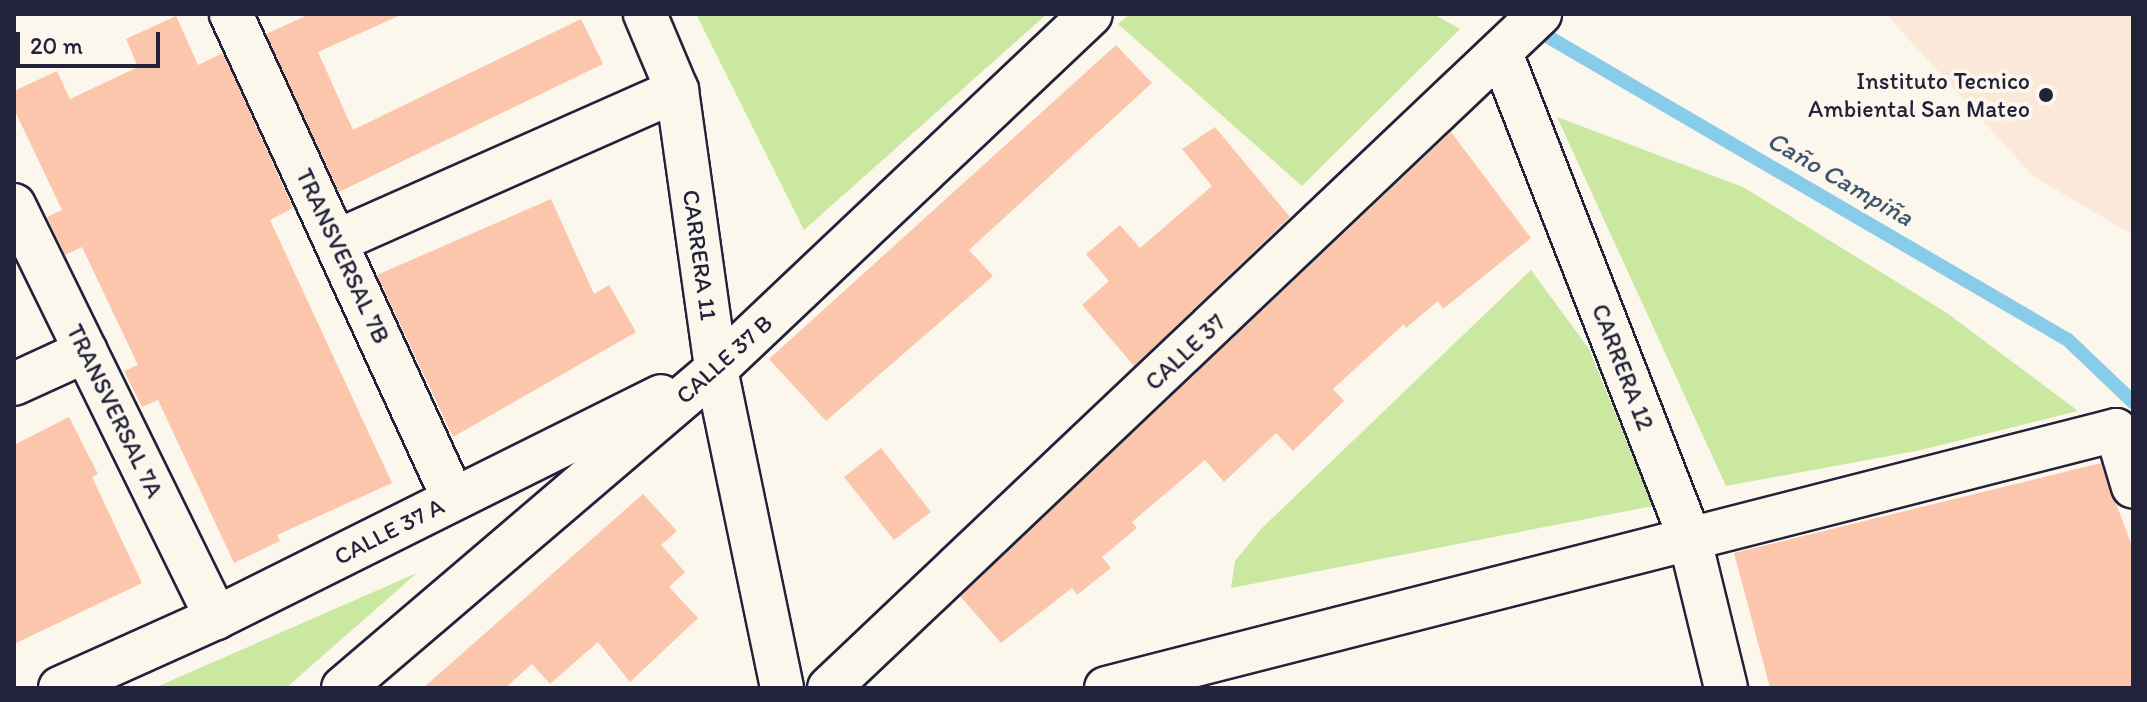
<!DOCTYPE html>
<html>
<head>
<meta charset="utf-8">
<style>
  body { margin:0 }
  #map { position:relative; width:2147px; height:702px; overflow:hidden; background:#fbf7ec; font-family:Itim,sans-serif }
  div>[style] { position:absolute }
  .built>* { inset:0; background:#fbe8d9 }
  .green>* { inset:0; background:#cae89f }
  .stream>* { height:14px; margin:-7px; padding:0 7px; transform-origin:7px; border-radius:7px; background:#87cce8 }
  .building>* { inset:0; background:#fbc6ac }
  .roads { filter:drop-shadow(2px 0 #22223b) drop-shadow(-2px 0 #22223b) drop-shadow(0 2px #22223b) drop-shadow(0 -2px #22223b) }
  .minor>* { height:42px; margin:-21px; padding:0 21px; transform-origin:21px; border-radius:21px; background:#fbf7ec }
  .dots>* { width:22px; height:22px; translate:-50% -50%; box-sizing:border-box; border:4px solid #fbf7ec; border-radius:50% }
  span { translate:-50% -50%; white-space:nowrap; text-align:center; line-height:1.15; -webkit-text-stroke:8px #fbf7ec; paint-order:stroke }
  .poi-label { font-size:24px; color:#22223b }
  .right { translate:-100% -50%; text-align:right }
  .street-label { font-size:24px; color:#22223b }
  .water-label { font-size:26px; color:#40556f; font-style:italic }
  .frame { position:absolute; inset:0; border:16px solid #22223b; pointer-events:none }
  .scale { position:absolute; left:16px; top:32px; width:144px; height:36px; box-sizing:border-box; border:4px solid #22223b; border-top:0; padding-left:10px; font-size:24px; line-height:28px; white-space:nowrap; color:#22223b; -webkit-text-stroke:6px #fbf7ec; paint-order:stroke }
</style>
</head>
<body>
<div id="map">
  <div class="built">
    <i style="clip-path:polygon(1886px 14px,2133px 14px,2133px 235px,2033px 176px)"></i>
  </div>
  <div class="green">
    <i style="clip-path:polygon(696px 14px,1047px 14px,804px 230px)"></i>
    <i style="clip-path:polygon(1130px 14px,1433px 14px,1460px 29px,1302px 186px,1118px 24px)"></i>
    <i style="clip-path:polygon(1557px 117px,1743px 187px,1947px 313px,2078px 411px,1921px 450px,1726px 486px)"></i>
    <i style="clip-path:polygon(1531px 270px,1589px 349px,1653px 506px,1231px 588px,1235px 561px,1262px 528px)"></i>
    <i style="clip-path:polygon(417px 573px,286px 688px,154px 688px)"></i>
  </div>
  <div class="stream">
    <i style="left:1509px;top:14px;width:647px;rotate:30.25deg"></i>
    <i style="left:2068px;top:340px;width:90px;rotate:43.6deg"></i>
  </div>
  <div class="building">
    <i style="clip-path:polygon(310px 14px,403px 14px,318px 52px,353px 130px,581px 19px,603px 64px,339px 192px,266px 34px)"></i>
    <i style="clip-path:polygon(176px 16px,198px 65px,223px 53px,293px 208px,270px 220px,392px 483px,277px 535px,280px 541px,234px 563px,158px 400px,142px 407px,124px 371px,138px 365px,82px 247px,65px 255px,47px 217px,62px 210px,14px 109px,14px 91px,57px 71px,70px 99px,138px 67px,126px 39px)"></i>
    <i style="clip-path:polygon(1116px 45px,1152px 83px,969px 250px,993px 276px,826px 421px,769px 359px)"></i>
    <i style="clip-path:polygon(1215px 127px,1290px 217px,1134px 366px,1082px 305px,1109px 281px,1086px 254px,1120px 225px,1140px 248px,1212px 186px,1182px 149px)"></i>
    <i style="clip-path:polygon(1451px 132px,1531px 238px,1443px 309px,1438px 301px,1406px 328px,1404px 324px,1333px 389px,1344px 401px,1293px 451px,1276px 433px,1224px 482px,1205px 460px,1132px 522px,1137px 528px,1102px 557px,1111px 568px,1077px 595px,1072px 588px,1001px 643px,960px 596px)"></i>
    <i style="clip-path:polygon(551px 199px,594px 294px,609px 285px,636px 332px,453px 437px,377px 275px)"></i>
    <i style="clip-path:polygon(69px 417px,98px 474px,92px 477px,142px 583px,14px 644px,14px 445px)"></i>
    <i style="clip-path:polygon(881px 448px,931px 512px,894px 540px,844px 477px)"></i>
    <i style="clip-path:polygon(2101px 463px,2133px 549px,2133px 688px,1770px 688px,1734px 553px)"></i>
    <i style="clip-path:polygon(643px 494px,677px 531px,661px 545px,685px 572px,669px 587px,698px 618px,630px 682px,598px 642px,550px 684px,532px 664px,505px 688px,423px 688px)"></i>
  </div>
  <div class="roads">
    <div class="minor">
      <i style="left:231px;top:14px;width:532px;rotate:65.36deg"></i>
      <i style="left:645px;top:14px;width:82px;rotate:67.2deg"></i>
      <i style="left:677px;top:90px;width:282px;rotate:82deg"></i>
      <i style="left:716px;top:369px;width:326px;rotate:78.3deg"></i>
      <i style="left:1501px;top:53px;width:518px;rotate:68.73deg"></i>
      <i style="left:1689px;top:536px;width:156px;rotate:76.3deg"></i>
      <i style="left:14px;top:205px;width:460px;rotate:63.9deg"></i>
      <i style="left:337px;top:241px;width:372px;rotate:-23.9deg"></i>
      <i style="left:14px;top:384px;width:79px;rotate:-24.6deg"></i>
      <i style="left:60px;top:688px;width:171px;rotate:-24.2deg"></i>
      <i style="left:216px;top:618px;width:497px;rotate:-26.5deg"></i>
      <i style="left:343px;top:688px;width:491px;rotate:-40.5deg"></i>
      <i style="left:716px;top:369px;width:516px;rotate:-43.43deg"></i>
      <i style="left:829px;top:688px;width:980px;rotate:-43.47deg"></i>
      <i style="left:1106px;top:688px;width:1042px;rotate:-14.33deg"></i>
      <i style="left:2116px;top:430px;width:59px;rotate:73.4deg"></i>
    </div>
  </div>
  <div class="dots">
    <i style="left:2046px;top:95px;background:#22223b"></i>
  </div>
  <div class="poi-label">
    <span class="right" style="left:2030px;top:95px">Instituto Tecnico<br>Ambiental San Mateo</span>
  </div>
  <div class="street-label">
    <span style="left:700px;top:255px;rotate:82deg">CARRERA 11</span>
    <span style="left:343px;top:256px;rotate:65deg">TRANSVERSAL 7B</span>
    <span style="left:1185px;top:352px;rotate:-43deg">CALLE 37</span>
    <span style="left:724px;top:359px;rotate:-42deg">CALLE 37 B</span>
    <span style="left:1623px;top:367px;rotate:69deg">CARRERA 12</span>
    <span style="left:115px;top:411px;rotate:64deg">TRANSVERSAL 7A</span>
    <span style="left:389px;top:531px;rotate:-27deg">CALLE 37 A</span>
  </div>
  <div class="water-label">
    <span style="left:1840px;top:179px;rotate:30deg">Caño Campiña</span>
  </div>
  <div class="frame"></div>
  <div class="scale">20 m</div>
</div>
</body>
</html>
